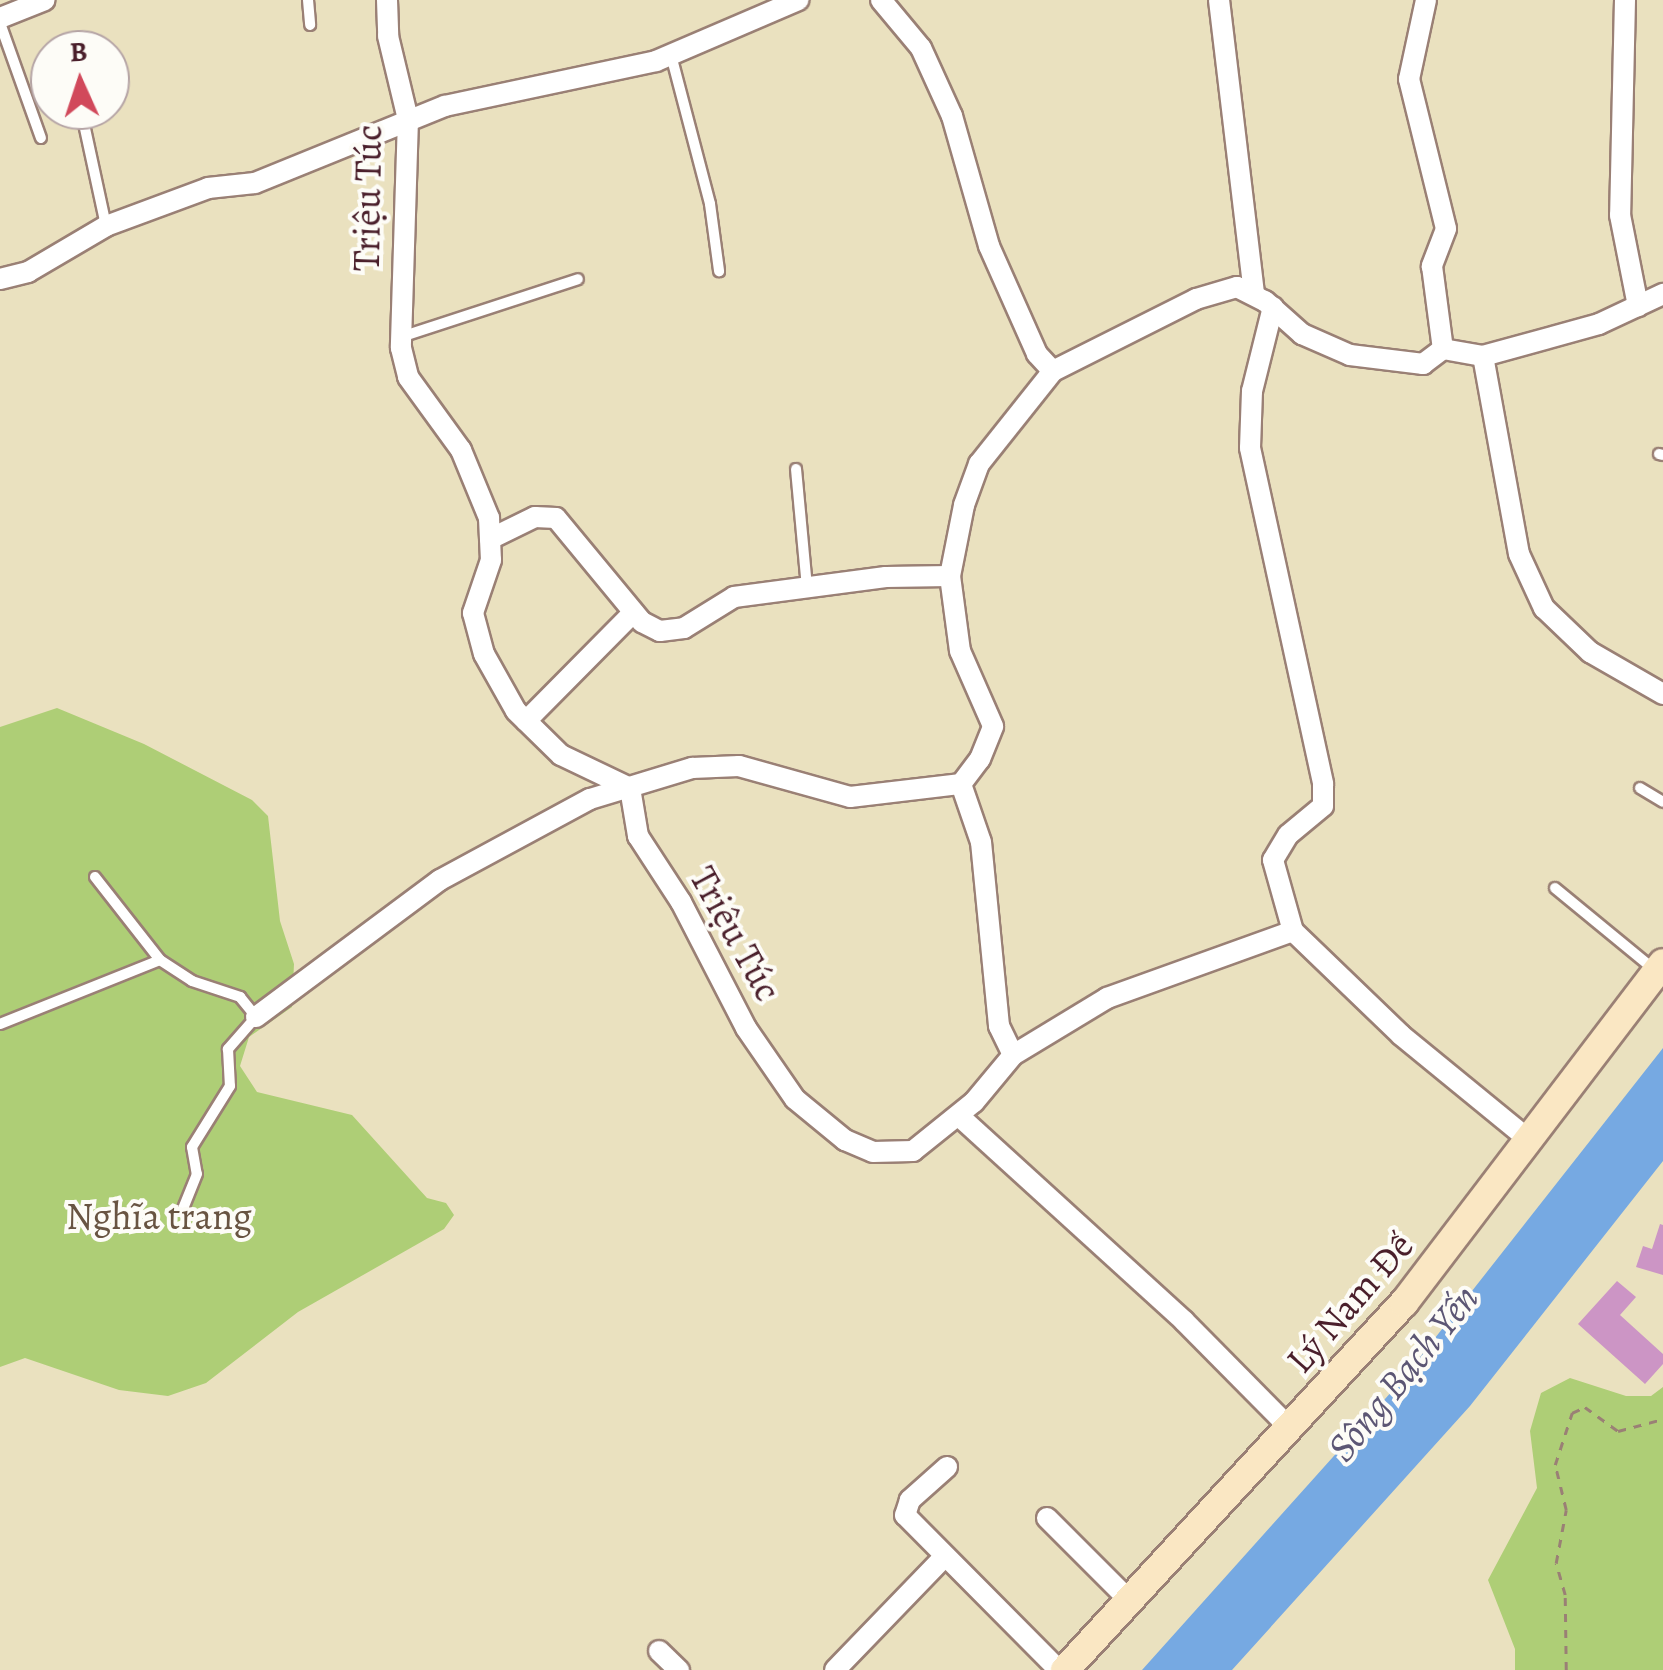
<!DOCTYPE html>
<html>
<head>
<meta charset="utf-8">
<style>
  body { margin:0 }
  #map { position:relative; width:1663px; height:1670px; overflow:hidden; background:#eae1bf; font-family:Alegreya,serif }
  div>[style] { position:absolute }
  .green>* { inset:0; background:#aece76 }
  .water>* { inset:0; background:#76a9e2 }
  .building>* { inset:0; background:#cc95c5 }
  .path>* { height:2.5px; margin-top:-1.25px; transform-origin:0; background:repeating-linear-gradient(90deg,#9a8075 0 8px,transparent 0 16px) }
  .roads { filter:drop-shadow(2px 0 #9a8075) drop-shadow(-2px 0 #9a8075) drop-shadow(0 2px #9a8075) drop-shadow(0 -2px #9a8075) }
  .lane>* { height:10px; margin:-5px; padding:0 5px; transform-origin:5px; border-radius:5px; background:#fff }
  .street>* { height:20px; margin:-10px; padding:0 10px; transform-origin:10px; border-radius:10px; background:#fff }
  .secondary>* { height:28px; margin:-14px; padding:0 14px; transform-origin:14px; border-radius:14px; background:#fae7c3 }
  span { translate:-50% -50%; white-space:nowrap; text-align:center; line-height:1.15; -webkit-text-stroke:8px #fdfcf7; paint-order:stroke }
  .street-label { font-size:38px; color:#4a1f2b }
  .park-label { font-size:38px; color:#685442 }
  .water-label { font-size:40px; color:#5c5674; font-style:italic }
  .north { position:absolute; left:30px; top:30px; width:100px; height:100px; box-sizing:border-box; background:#fdfcf7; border:2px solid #b5a4a5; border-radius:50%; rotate:357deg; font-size:28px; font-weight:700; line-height:40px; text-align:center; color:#4a1f2b }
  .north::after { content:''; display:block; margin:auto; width:35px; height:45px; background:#d1495b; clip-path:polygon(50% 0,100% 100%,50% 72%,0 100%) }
</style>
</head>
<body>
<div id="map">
  <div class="green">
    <i style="clip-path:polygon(57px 708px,144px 744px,252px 800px,268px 816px,280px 921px,294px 964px,292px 1007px,249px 1037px,240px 1066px,257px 1092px,352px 1115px,427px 1198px,446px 1203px,454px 1215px,444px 1229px,298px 1312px,206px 1383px,168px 1396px,119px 1390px,25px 1358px,0 1367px,0 727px)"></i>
    <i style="clip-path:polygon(1570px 1378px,1626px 1396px,1651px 1396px,1663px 1387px,1663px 1670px,1515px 1670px,1515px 1649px,1488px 1580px,1537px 1488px,1530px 1431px,1541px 1393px)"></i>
  </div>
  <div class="water">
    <i style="clip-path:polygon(1663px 1048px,1663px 1161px,1470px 1406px,1232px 1670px,1142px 1670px,1402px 1380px)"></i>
  </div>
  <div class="building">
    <i style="clip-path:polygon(1660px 1224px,1663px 1225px,1663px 1275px,1636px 1267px,1643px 1246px,1652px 1249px)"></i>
    <i style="clip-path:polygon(1617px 1281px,1636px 1297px,1620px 1315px,1663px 1354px,1663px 1364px,1645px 1384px,1578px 1324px)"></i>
  </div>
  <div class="path">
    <i style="left:1566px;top:1670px;width:75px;rotate:-90.8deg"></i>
    <i style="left:1565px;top:1595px;width:33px;rotate:-106deg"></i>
    <i style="left:1556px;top:1563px;width:54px;rotate:-79.3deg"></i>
    <i style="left:1566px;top:1510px;width:46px;rotate:-103.7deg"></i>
    <i style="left:1555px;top:1465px;width:55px;rotate:-71.9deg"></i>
    <i style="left:1572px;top:1413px;width:14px;rotate:-25deg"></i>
    <i style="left:1585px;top:1407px;width:41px;rotate:36deg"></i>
    <i style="left:1618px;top:1431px;width:47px;rotate:-14.9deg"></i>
  </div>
  <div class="roads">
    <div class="lane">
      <i style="left:308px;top:0;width:25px;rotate:85deg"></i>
      <i style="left:0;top:23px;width:122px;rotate:70.4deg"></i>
      <i style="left:671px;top:55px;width:154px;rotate:75.3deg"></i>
      <i style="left:710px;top:204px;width:68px;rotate:82.3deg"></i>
      <i style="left:81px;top:110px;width:119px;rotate:77.8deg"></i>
      <i style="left:401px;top:337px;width:186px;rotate:-18.1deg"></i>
      <i style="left:1659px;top:454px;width:4px;rotate:14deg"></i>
      <i style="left:796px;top:469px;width:119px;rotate:84.7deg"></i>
      <i style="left:1640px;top:788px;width:27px;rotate:31deg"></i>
      <i style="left:95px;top:877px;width:105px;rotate:51.9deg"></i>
      <i style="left:1555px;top:888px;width:131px;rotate:39.4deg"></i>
      <i style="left:0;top:1024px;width:172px;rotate:-21.8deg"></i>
      <i style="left:160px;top:960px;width:38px;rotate:33deg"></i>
      <i style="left:192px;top:981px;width:51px;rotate:18.4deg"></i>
      <i style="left:240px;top:997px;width:26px;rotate:51deg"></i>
      <i style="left:256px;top:1017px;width:43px;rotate:131.2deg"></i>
      <i style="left:228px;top:1049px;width:37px;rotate:87deg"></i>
      <i style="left:230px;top:1086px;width:72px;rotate:121.9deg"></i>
      <i style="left:192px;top:1147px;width:27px;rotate:80deg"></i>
      <i style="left:197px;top:1174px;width:37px;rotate:112deg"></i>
    </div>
    <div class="street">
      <i style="left:387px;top:0;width:36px;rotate:88deg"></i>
      <i style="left:388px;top:36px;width:85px;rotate:76.5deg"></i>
      <i style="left:408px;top:119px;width:229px;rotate:91.8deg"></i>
      <i style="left:401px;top:348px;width:30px;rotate:76deg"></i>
      <i style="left:408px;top:377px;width:90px;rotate:54deg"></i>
      <i style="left:461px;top:450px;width:74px;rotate:67.6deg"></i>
      <i style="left:489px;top:518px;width:42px;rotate:87.3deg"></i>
      <i style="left:491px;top:560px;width:56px;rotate:108.8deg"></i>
      <i style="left:473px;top:613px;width:42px;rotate:75deg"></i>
      <i style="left:484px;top:654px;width:65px;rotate:60.7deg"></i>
      <i style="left:516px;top:711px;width:63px;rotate:44.4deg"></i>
      <i style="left:561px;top:755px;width:76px;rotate:25.6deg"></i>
      <i style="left:630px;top:788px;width:49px;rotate:80.5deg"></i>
      <i style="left:638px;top:836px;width:79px;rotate:56.9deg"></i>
      <i style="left:681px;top:902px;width:142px;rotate:62.7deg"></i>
      <i style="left:746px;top:1028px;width:86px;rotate:55.4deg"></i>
      <i style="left:795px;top:1099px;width:65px;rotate:39.4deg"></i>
      <i style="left:845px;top:1140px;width:30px;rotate:23deg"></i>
      <i style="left:873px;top:1152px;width:40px;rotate:-1.4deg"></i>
      <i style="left:913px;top:1151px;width:78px;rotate:-38.8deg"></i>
      <i style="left:974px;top:1102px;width:61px;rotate:-50.3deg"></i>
      <i style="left:1013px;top:1055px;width:110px;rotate:-31.2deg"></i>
      <i style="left:1107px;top:998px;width:198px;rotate:-19.8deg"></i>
      <i style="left:1293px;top:931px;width:150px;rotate:43.9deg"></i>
      <i style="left:1401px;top:1035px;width:164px;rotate:39.3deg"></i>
      <i style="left:881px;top:0;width:62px;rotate:50.2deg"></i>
      <i style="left:921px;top:48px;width:75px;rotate:65.5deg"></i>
      <i style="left:952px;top:116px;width:135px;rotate:74.1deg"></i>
      <i style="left:989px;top:246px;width:118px;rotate:66deg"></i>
      <i style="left:1037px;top:354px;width:23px;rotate:47deg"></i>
      <i style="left:1053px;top:371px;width:160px;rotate:-26.7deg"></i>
      <i style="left:1196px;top:299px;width:43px;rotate:-16.3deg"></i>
      <i style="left:1237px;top:287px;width:31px;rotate:27deg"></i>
      <i style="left:1265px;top:301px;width:50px;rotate:41.7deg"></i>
      <i style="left:1302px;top:334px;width:52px;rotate:23.6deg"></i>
      <i style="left:1350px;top:355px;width:74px;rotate:7deg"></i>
      <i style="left:1423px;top:364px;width:25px;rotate:-37deg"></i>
      <i style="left:1443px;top:349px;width:41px;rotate:9.9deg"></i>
      <i style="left:1483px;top:356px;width:120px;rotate:-15.4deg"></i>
      <i style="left:1599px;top:324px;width:71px;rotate:-25.1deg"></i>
      <i style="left:1219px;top:0;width:294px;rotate:83.2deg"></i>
      <i style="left:1426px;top:0;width:81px;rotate:102.1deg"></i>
      <i style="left:1409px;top:79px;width:154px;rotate:76.1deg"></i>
      <i style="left:1446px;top:229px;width:40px;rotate:111deg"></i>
      <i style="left:1432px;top:266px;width:84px;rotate:82.5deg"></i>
      <i style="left:1625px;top:0;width:215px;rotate:91.3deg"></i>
      <i style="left:1620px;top:215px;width:93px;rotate:78.8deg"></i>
      <i style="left:0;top:18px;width:48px;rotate:-21.8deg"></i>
      <i style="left:0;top:279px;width:29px;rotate:-14deg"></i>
      <i style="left:28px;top:272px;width:91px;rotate:-30.5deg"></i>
      <i style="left:106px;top:226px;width:109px;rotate:-20.4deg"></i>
      <i style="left:208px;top:188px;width:47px;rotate:-6.1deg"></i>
      <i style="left:255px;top:183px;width:205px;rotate:-22.1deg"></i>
      <i style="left:445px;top:106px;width:216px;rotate:-12deg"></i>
      <i style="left:656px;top:61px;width:155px;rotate:-23.2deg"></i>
      <i style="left:1273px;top:307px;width:87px;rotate:104deg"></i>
      <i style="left:1252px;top:391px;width:57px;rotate:92deg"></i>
      <i style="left:1250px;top:448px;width:344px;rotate:77.7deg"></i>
      <i style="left:1323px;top:784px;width:22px;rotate:90deg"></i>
      <i style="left:1323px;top:806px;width:45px;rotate:140.4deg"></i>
      <i style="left:1288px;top:835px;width:29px;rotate:121deg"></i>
      <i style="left:1273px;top:860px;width:74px;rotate:74.3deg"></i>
      <i style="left:1483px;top:356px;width:201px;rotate:79.7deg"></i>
      <i style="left:1519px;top:554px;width:60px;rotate:65.2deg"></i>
      <i style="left:1544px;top:608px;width:64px;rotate:43.7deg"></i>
      <i style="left:1590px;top:652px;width:84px;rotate:29.9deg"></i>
      <i style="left:490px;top:539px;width:50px;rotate:-26.1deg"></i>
      <i style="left:535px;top:517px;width:21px;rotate:3deg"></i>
      <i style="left:556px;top:518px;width:135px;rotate:50.4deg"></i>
      <i style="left:642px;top:622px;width:20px;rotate:27deg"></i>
      <i style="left:660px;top:631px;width:24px;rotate:-7deg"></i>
      <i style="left:684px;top:628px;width:59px;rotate:-31.8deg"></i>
      <i style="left:734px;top:597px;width:153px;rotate:-7.5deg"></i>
      <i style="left:886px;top:577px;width:64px;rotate:-0.9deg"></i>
      <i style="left:526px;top:721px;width:153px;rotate:-45.3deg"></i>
      <i style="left:961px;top:784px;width:61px;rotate:71deg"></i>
      <i style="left:981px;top:842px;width:185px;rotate:84.4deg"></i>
      <i style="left:999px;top:1026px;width:32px;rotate:64deg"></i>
      <i style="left:256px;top:1017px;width:229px;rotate:-36.7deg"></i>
      <i style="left:440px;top:880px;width:170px;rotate:-28.4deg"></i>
      <i style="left:590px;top:799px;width:107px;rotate:-16.9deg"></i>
      <i style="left:692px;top:768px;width:47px;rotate:-2.4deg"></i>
      <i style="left:739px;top:766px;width:115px;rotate:15.6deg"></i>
      <i style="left:850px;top:797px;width:112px;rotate:-6.7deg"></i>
      <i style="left:961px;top:784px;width:31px;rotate:-53deg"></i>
      <i style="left:980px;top:759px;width:35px;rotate:-68deg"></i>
      <i style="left:993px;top:726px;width:82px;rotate:-113.7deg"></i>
      <i style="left:960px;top:651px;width:76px;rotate:-97.6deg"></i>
      <i style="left:950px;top:576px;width:72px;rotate:-78.8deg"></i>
      <i style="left:964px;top:505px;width:44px;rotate:-69.9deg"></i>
      <i style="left:979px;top:464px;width:119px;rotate:-51.5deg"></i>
      <i style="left:959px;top:1116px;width:304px;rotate:42.3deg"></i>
      <i style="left:1184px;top:1321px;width:151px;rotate:45.3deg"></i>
      <i style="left:947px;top:1467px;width:50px;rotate:138.3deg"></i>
      <i style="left:910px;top:1500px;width:16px;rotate:108deg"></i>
      <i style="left:905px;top:1515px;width:218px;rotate:45.2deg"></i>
      <i style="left:1047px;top:1518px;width:117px;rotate:45deg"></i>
      <i style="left:659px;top:1651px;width:28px;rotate:44deg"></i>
      <i style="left:835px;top:1670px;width:156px;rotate:-46deg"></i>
    </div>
    <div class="secondary">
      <i style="left:1065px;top:1670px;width:500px;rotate:-47.3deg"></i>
      <i style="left:1404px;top:1303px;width:427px;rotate:-52.7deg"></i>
    </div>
  </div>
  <div class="street-label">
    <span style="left:368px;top:198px;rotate:-89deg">Triệu Túc</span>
    <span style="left:735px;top:934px;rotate:61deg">Triệu Túc</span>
    <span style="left:1350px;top:1303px;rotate:-49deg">Lý Nam Đế</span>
  </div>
  <div class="park-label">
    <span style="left:159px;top:1217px">Nghĩa trang</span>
  </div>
  <div class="water-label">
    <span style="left:1403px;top:1373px;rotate:-51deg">Sông Bạch Yến</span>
  </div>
  <div class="north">B</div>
</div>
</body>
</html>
